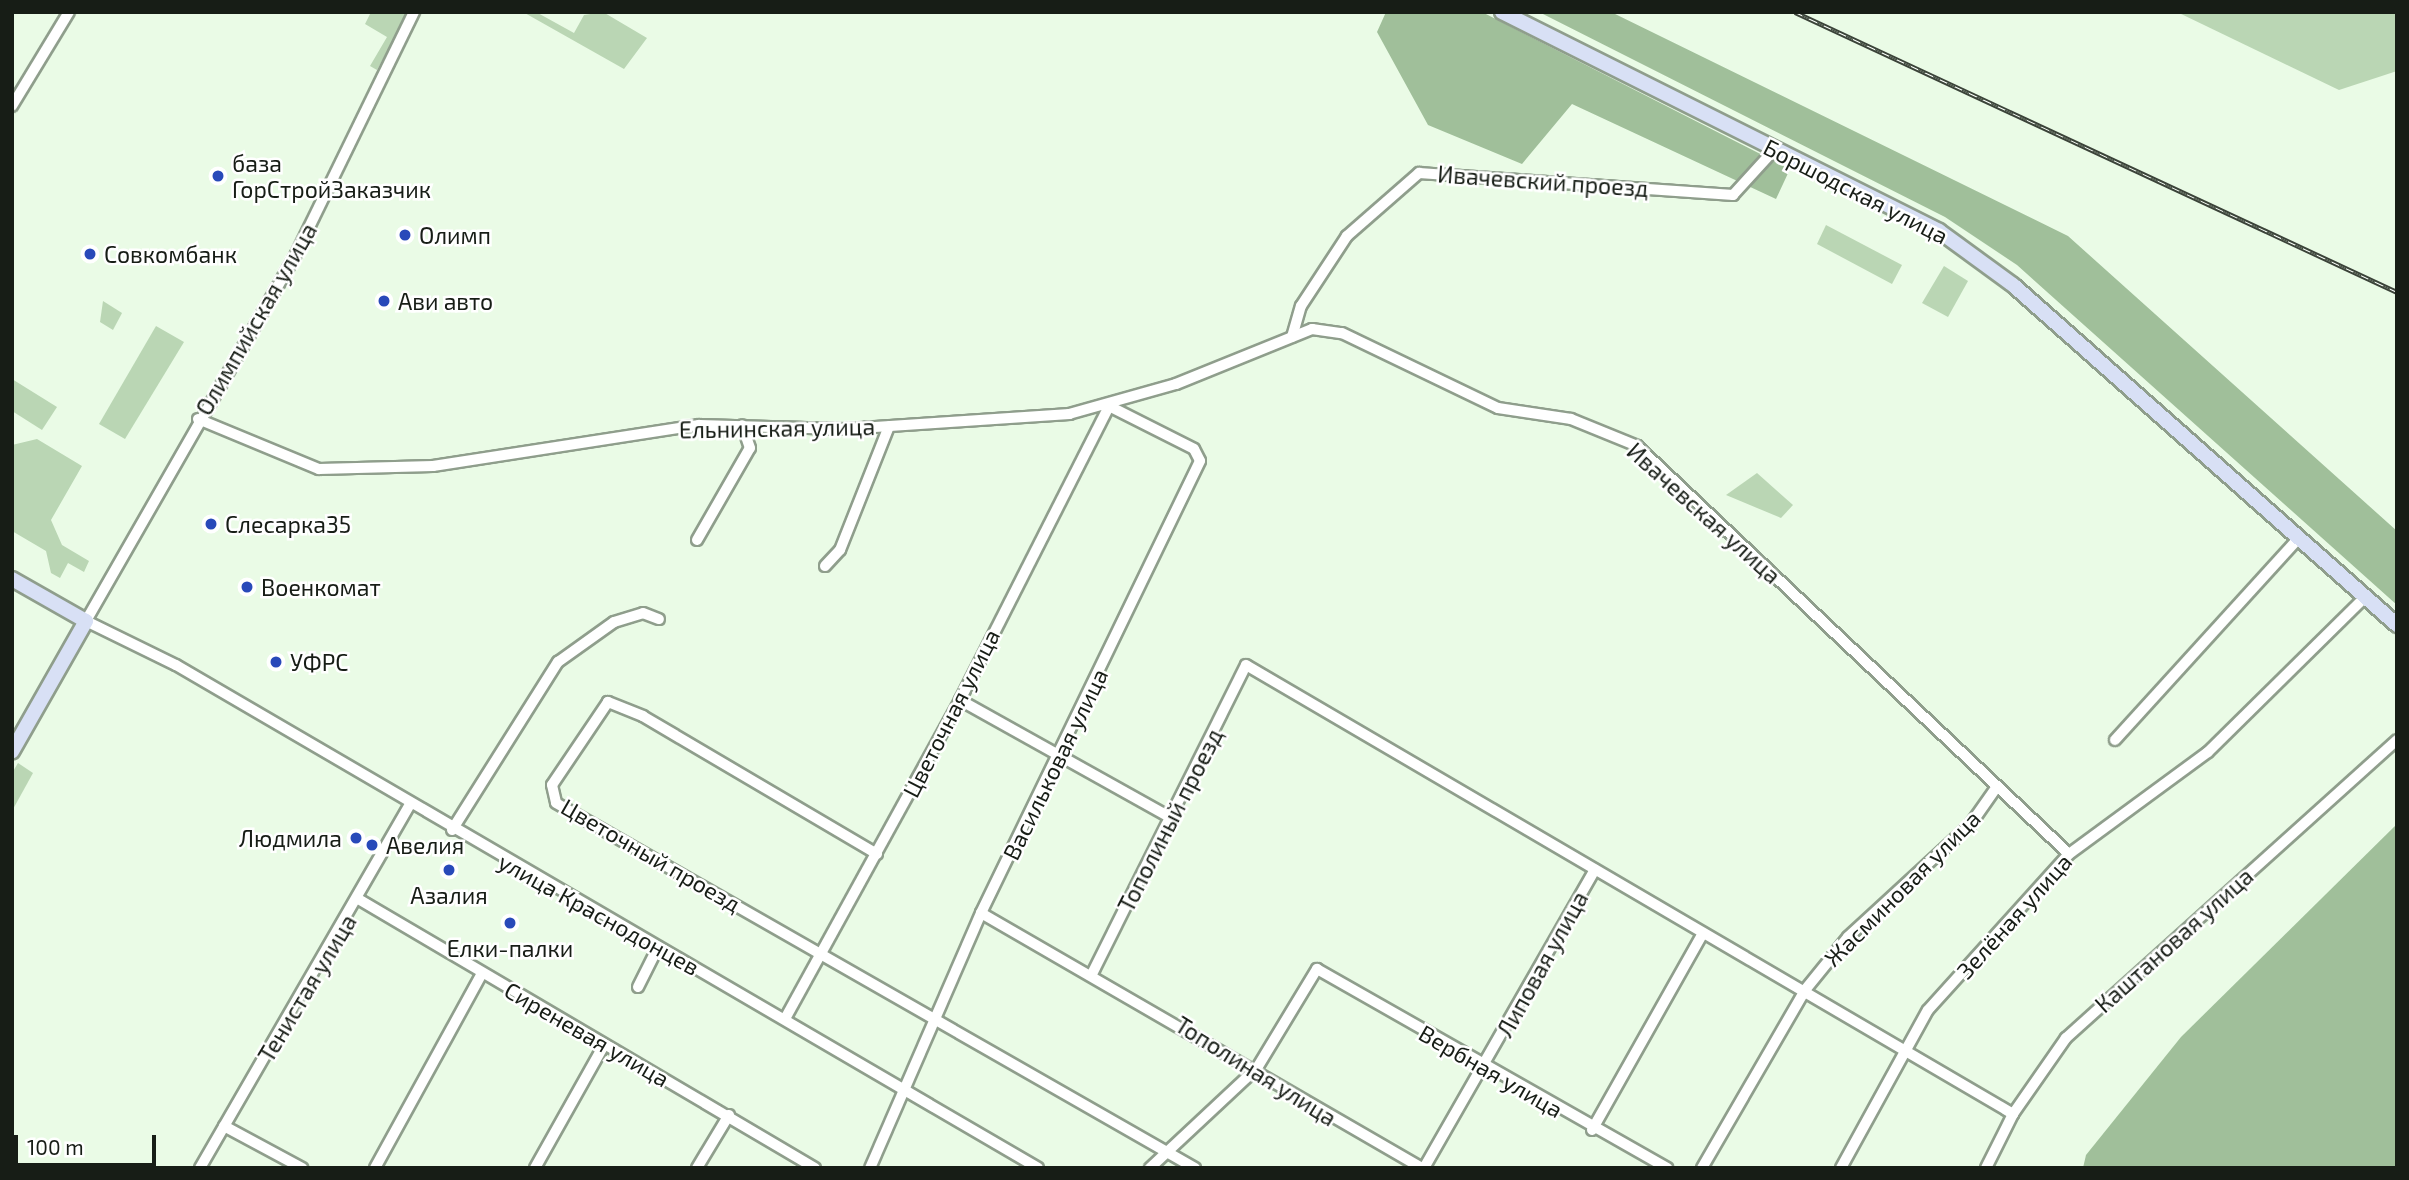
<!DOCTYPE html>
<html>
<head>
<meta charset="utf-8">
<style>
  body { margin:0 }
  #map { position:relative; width:2409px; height:1180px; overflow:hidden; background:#eafbe6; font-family:"Exo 2",sans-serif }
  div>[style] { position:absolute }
  .green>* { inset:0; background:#bad6b4 }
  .forest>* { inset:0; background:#a0bf9a }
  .roads { filter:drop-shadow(2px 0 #8f9e8c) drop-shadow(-2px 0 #8f9e8c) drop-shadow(0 2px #8f9e8c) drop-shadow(0 -2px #8f9e8c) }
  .street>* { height:10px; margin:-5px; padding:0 5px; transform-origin:5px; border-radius:5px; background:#fff }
  .secondary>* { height:14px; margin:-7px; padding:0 7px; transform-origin:7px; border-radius:7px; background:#d8e0f5 }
  .rail>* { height:5px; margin-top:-2.5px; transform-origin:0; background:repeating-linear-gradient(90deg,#fff 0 8px,#3b4339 0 16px); box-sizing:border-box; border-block:2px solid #3b4339 }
  .dots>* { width:19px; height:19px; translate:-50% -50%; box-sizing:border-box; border:4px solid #fff; border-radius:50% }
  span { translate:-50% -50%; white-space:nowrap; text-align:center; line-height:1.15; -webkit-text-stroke:5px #fff; paint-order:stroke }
  .poi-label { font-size:23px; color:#171d16 }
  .left { translate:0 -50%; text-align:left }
  .right { translate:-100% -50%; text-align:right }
  .street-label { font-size:23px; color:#171d16 }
  .frame { position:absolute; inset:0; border:14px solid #171d16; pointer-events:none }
  .scale { position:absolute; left:14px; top:1135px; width:142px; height:32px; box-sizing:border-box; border:4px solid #171d16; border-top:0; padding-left:9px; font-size:21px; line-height:24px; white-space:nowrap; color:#171d16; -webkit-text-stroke:5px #fff; paint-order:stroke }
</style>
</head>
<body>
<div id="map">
  <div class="green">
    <i style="clip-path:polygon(371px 12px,409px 12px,377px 70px,370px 66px,387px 37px,365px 24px)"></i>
    <i style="clip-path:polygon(523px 12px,536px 12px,574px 33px,584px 15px,603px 12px,647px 38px,624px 69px)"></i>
    <i style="clip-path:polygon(2177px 12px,2397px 12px,2397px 71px,2339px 90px)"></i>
    <i style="clip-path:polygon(1826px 225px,1902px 265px,1892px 284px,1817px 244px)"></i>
    <i style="clip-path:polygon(1944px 266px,1968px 281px,1948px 317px,1922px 303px)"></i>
    <i style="clip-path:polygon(103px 301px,122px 313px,113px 330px,100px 322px)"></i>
    <i style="clip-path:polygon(156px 326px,184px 342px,125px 439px,99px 424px)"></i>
    <i style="clip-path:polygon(12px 379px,57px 407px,42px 430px,12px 411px)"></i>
    <i style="clip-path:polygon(37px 439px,82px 466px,51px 520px,62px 545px,89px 561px,84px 572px,68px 563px,60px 578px,51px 573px,46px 551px,12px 531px,12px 445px)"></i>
    <i style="clip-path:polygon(1757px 473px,1793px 505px,1781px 518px,1726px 495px)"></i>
    <i style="clip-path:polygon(18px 763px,33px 773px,12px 811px,12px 773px)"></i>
  </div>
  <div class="forest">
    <i style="clip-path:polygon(1386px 12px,1482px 12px,1790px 169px,1776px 199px,1572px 104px,1522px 164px,1428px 125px,1377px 32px)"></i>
    <i style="clip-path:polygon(1539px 12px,1611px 12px,2068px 236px,2397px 531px,2397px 605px,2017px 265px,1945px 217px)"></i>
    <i style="clip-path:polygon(2397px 824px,2397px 1168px,2083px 1168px,2086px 1155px,2181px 1037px)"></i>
  </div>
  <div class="roads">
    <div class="street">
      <i style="left:414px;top:12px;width:271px;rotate:116deg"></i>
      <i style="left:295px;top:256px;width:421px;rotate:119.8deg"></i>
      <i style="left:86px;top:621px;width:100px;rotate:26.1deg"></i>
      <i style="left:176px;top:665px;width:998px;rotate:30.26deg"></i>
      <i style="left:12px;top:106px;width:110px;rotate:-58.8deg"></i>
      <i style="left:1292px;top:337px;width:32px;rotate:-74deg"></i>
      <i style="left:1301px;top:306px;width:84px;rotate:-56.7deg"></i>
      <i style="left:1347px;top:236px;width:96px;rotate:-41.2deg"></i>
      <i style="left:1419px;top:173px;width:315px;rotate:4deg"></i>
      <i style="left:1733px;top:195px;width:62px;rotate:-47.6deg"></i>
      <i style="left:198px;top:419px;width:131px;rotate:22.5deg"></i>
      <i style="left:319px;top:469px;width:114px;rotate:-1.5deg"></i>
      <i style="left:433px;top:466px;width:269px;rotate:-8.8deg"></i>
      <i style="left:699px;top:425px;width:146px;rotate:1.6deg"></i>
      <i style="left:845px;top:429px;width:225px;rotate:-3.8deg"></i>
      <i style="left:1069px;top:414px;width:111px;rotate:-15.7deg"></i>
      <i style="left:1176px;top:384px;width:147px;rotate:-22deg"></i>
      <i style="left:1312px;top:329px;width:30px;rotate:8deg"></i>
      <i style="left:1342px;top:333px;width:173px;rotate:25.7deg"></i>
      <i style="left:1498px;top:408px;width:74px;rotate:8.6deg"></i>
      <i style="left:1571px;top:419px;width:71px;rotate:22.2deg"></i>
      <i style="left:1637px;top:446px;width:594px;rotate:43.36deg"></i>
      <i style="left:697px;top:540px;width:106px;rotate:-60.1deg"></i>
      <i style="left:750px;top:448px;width:24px;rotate:-109deg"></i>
      <i style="left:825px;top:566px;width:22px;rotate:-47deg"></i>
      <i style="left:840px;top:550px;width:133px;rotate:-68.4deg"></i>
      <i style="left:960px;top:700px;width:244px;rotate:29.2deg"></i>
      <i style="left:2115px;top:740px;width:272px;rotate:-47.7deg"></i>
      <i style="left:452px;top:830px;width:199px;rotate:-57.8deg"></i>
      <i style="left:558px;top:662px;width:69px;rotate:-35.5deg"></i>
      <i style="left:614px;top:622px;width:30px;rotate:-17deg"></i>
      <i style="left:643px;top:613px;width:17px;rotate:21deg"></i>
      <i style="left:877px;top:854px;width:272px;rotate:-149.5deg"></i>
      <i style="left:643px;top:716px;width:38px;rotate:-158deg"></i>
      <i style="left:608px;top:702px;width:100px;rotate:124deg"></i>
      <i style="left:552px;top:785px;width:18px;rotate:77deg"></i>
      <i style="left:556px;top:803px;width:736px;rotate:29.74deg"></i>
      <i style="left:360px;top:900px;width:528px;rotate:30.5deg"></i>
      <i style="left:981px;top:913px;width:509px;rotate:30.04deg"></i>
      <i style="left:1092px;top:974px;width:345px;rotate:-63.5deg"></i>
      <i style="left:1246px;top:665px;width:889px;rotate:30.34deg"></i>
      <i style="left:638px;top:987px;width:45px;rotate:-63.4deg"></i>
      <i style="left:786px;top:1017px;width:362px;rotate:-61.2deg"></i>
      <i style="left:960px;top:700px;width:330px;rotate:-63.1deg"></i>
      <i style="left:1109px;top:406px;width:95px;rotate:26.8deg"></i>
      <i style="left:1194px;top:449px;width:13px;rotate:63deg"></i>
      <i style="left:1200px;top:461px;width:502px;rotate:115.85deg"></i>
      <i style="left:981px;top:913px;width:278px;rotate:113.5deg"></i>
      <i style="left:224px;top:1126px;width:89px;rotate:28.3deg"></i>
      <i style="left:1592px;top:1130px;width:226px;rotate:-60.6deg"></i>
      <i style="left:200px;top:1168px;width:418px;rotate:-60deg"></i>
      <i style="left:375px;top:1168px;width:222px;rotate:-61.2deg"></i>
      <i style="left:535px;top:1168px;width:141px;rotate:-60.7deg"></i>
      <i style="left:697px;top:1168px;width:62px;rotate:-58.9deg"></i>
      <i style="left:1150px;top:1168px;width:146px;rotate:-43.1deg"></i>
      <i style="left:1257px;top:1068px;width:116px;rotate:-58.8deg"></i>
      <i style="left:1317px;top:969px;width:403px;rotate:29.6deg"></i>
      <i style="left:1424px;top:1168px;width:344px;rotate:-60.2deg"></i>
      <i style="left:1702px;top:1168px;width:206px;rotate:-59.9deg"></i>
      <i style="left:1805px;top:990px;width:68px;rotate:-50.9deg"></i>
      <i style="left:1848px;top:937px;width:166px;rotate:-42.6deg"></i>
      <i style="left:1970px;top:825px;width:45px;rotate:-54.9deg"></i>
      <i style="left:1841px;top:1168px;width:180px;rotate:-61.2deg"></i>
      <i style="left:1928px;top:1010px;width:210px;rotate:-47.9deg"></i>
      <i style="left:2069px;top:854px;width:172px;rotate:-36.3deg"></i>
      <i style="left:2208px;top:752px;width:221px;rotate:-44.6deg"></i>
      <i style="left:1986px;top:1168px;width:60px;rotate:-63.4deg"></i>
      <i style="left:2013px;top:1114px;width:93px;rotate:-55.1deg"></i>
      <i style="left:2066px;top:1038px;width:445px;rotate:-42deg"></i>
    </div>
    <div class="secondary">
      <i style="left:1502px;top:12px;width:489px;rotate:26.6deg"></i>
      <i style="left:1939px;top:231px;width:92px;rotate:36.1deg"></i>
      <i style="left:2013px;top:285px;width:513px;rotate:41.52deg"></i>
      <i style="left:12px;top:579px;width:85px;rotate:29.6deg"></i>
      <i style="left:86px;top:621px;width:150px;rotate:119.6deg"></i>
    </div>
  </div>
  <div class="rail">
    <i style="left:1795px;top:12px;width:664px;rotate:24.94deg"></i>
  </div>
  <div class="dots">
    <i style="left:218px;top:176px;background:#2849b9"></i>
    <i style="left:405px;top:235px;background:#2849b9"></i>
    <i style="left:90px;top:254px;background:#2849b9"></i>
    <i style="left:384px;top:301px;background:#2849b9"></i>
    <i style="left:211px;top:524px;background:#2849b9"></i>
    <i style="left:247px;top:587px;background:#2849b9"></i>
    <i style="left:276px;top:662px;background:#2849b9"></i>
    <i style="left:356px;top:838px;background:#2849b9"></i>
    <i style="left:372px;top:845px;background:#2849b9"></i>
    <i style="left:449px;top:870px;background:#2849b9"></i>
    <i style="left:510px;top:923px;background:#2849b9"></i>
  </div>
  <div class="poi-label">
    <span class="left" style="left:232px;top:176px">база<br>ГорСтройЗаказчик</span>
    <span class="left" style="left:419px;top:235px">Олимп</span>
    <span class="left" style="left:104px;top:254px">Совкомбанк</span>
    <span class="left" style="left:398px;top:301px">Ави авто</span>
    <span class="left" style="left:225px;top:524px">Слесарка35</span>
    <span class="left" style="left:261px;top:587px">Военкомат</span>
    <span class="left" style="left:290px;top:662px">УФРС</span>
    <span class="right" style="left:342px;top:838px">Людмила</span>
    <span class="left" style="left:386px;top:845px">Авелия</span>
    <span style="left:449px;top:895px">Азалия</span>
    <span style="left:510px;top:948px">Елки-палки</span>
  </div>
  <div class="street-label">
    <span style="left:1543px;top:181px;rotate:4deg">Ивачевский проезд</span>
    <span style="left:1856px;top:191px;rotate:27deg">Боршодская улица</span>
    <span style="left:256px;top:319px;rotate:-60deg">Олимпийская улица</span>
    <span style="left:777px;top:428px;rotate:-1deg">Ельнинская улица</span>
    <span style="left:1704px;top:513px;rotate:42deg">Ивачевская улица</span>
    <span style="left:951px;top:713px;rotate:-63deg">Цветочная улица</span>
    <span style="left:1055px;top:764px;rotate:-64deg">Васильковая улица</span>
    <span style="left:1170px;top:820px;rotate:-63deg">Тополиный проезд</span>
    <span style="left:651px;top:855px;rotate:30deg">Цветочный проезд</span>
    <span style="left:1902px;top:888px;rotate:-45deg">Жасминовая улица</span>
    <span style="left:599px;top:914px;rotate:29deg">улица Краснодонцев</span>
    <span style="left:2014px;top:916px;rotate:-48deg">Зелёная улица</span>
    <span style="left:2174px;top:940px;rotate:-42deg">Каштановая улица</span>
    <span style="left:1542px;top:964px;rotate:-61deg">Липовая улица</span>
    <span style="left:307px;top:988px;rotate:-59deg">Тенистая улица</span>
    <span style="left:587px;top:1034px;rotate:30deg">Сиреневая улица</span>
    <span style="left:1256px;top:1071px;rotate:32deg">Тополиная улица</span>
    <span style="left:1491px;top:1071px;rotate:30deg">Вербная улица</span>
  </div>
  <div class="frame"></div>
  <div class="scale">100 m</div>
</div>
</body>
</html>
